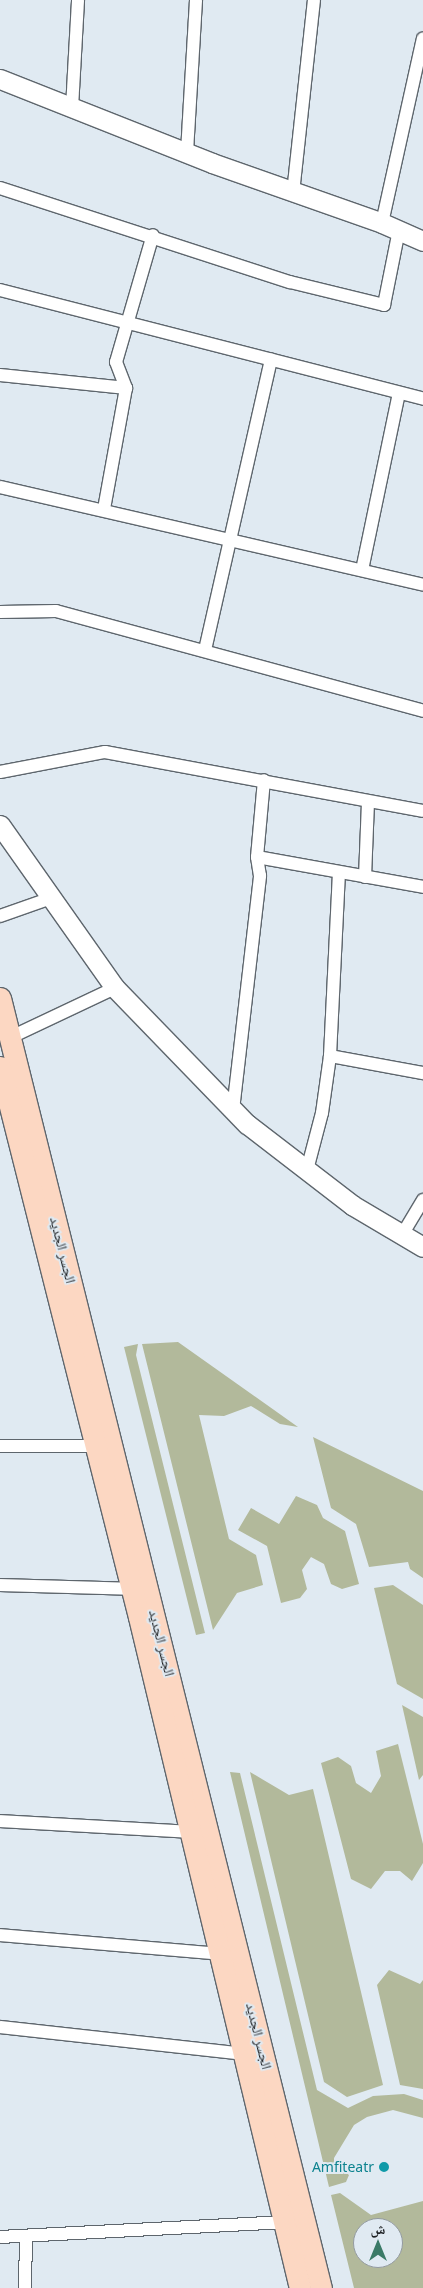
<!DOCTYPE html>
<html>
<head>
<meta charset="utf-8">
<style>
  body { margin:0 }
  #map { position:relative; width:423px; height:2288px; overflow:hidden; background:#e0eaf2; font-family:"Noto Sans","Noto Naskh Arabic",sans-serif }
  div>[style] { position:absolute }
  .green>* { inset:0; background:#b2b99b }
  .roads { filter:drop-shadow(1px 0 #5e666d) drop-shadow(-1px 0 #5e666d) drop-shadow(0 1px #5e666d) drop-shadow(0 -1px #5e666d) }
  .street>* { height:12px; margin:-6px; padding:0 6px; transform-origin:6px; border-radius:6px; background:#fff }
  .secondary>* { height:19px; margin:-9.5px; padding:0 9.5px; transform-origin:9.5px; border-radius:9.5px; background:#fff }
  .primary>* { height:21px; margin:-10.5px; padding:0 10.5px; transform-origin:10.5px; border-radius:10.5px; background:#fcd7c2 }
  .dots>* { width:14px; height:14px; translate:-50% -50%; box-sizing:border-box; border:2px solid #e0eaf2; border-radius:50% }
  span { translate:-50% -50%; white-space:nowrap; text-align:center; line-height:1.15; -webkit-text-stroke:4px #e0eaf2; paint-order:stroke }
  .street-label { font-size:14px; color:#202326 }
  .culture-label { font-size:14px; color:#0d838f }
  .right { translate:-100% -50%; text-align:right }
  .north { position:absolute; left:353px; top:2218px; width:50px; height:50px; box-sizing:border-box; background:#e0eaf2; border:1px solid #939aa0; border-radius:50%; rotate:0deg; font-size:14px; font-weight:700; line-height:20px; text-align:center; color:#202326 }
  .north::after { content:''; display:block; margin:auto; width:18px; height:22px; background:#3b7a67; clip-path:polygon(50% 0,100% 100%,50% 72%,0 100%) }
</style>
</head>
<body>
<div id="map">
  <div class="green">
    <i style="clip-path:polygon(178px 1342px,298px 1427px,280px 1424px,251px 1406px,224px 1416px,199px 1415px,229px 1539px,256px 1555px,263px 1585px,237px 1593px,213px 1630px,142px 1344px)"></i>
    <i style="clip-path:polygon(138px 1344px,136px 1355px,205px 1633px,196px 1635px,124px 1347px)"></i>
    <i style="clip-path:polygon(313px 1437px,423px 1491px,423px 1578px,410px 1569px,408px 1562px,369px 1567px,356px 1524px,331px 1508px)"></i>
    <i style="clip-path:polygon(296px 1496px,317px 1505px,323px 1518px,345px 1531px,359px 1584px,342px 1589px,331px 1584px,324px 1564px,311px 1557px,302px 1570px,307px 1589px,300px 1598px,281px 1603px,267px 1546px,238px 1530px,251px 1508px,279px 1524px)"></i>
    <i style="clip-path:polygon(393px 1585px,423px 1605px,423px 1699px,397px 1684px,374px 1588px)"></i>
    <i style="clip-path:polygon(402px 1705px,423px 1717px,423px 1775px,419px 1780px)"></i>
    <i style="clip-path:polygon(398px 1744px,423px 1844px,423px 1863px,412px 1881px,400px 1871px,385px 1871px,371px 1889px,351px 1879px,321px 1763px,338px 1757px,351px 1766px,356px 1783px,371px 1793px,381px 1776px,376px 1751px)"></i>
    <i style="clip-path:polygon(230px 1772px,240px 1773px,317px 2090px,348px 2108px,373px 2096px,404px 2094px,423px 2100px,423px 2118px,393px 2110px,367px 2117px,354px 2125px,334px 2158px,334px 2163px,349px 2175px,346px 2182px,329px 2187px)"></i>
    <i style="clip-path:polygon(250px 1772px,289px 1795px,313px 1789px,383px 2085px,347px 2097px,324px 2082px)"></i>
    <i style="clip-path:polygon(389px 1970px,420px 1984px,423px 1980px,423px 2089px,400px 2085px,377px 1985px)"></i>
    <i style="clip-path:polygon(evenodd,340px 2193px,371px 2215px,423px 2201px,423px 2288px,354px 2288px,331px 2195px,340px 2193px,363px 2228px,393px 2228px,393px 2258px,363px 2258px,363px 2228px)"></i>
  </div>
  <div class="roads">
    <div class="street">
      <i style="left:72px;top:108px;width:108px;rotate:-86.8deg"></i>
      <i style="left:187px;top:152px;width:152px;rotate:-86.6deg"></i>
      <i style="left:0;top:188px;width:305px;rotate:18deg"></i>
      <i style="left:290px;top:282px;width:97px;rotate:13.7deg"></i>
      <i style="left:384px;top:305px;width:76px;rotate:-78.7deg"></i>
      <i style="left:293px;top:193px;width:194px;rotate:-83.8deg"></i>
      <i style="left:382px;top:223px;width:189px;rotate:-77.5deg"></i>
      <i style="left:0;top:290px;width:437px;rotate:14.4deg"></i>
      <i style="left:0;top:375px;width:127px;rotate:5.9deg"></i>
      <i style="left:126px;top:388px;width:123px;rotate:100.3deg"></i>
      <i style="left:126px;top:388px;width:28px;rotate:-111deg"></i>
      <i style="left:116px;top:362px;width:132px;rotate:-73.8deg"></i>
      <i style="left:0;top:487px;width:434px;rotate:13deg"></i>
      <i style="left:362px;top:570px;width:181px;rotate:-78.2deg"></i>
      <i style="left:0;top:612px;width:56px;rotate:-1deg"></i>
      <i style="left:56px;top:611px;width:380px;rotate:15.2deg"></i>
      <i style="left:205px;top:650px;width:298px;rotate:-77.2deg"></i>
      <i style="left:0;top:772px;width:107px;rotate:-10.8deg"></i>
      <i style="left:105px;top:752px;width:323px;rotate:10.5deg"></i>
      <i style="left:257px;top:857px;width:169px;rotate:10.2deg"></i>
      <i style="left:365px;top:877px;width:75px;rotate:-87.7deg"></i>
      <i style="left:0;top:916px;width:54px;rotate:-19.4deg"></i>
      <i style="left:9px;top:1038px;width:117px;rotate:-25.3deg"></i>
      <i style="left:330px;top:1056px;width:95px;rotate:10.4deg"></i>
      <i style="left:233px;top:1110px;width:236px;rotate:-83.4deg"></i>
      <i style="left:260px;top:876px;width:19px;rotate:-99deg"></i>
      <i style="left:257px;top:857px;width:77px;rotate:-84.8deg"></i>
      <i style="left:307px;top:1170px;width:59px;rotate:-75.3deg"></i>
      <i style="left:322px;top:1113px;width:58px;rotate:-82deg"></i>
      <i style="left:330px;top:1056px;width:184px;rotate:-87.2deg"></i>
      <i style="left:402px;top:1235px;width:41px;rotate:-59deg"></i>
      <i style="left:0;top:1446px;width:95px"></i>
      <i style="left:0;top:1585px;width:132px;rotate:1.7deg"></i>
      <i style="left:0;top:1821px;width:191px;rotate:3.3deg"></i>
      <i style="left:0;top:1935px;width:221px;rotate:4.9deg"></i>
      <i style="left:0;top:2027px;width:245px;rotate:6.3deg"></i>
      <i style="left:0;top:2237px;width:285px;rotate:-3deg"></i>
      <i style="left:25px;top:2288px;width:51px;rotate:-88.9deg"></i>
    </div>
    <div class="secondary">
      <i style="left:0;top:79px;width:228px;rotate:21.6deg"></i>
      <i style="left:212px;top:163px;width:180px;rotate:19.4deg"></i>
      <i style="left:382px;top:223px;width:45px;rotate:23.7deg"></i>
      <i style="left:0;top:825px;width:199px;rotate:54.8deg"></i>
      <i style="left:115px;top:988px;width:190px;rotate:45.9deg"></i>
      <i style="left:247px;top:1124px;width:133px;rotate:37.6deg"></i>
      <i style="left:352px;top:1205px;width:82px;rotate:30.6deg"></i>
    </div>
    <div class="primary">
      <i style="left:0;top:998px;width:1329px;rotate:76.03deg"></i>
      <i style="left:0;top:1067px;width:567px;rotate:75.82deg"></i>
      <i style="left:139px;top:1617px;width:690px;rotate:76.51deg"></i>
    </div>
  </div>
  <div class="dots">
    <i style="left:384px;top:2167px;background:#0f9aa8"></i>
  </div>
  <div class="street-label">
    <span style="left:63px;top:1250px;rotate:76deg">الجسر الجديد</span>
    <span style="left:162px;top:1643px;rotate:76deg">الجسر الجديد</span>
    <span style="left:259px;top:2036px;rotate:76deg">الجسر الجديد</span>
  </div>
  <div class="culture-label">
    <span class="right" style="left:374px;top:2167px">Amfiteatr</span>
  </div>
  <div class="north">ش</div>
</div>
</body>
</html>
